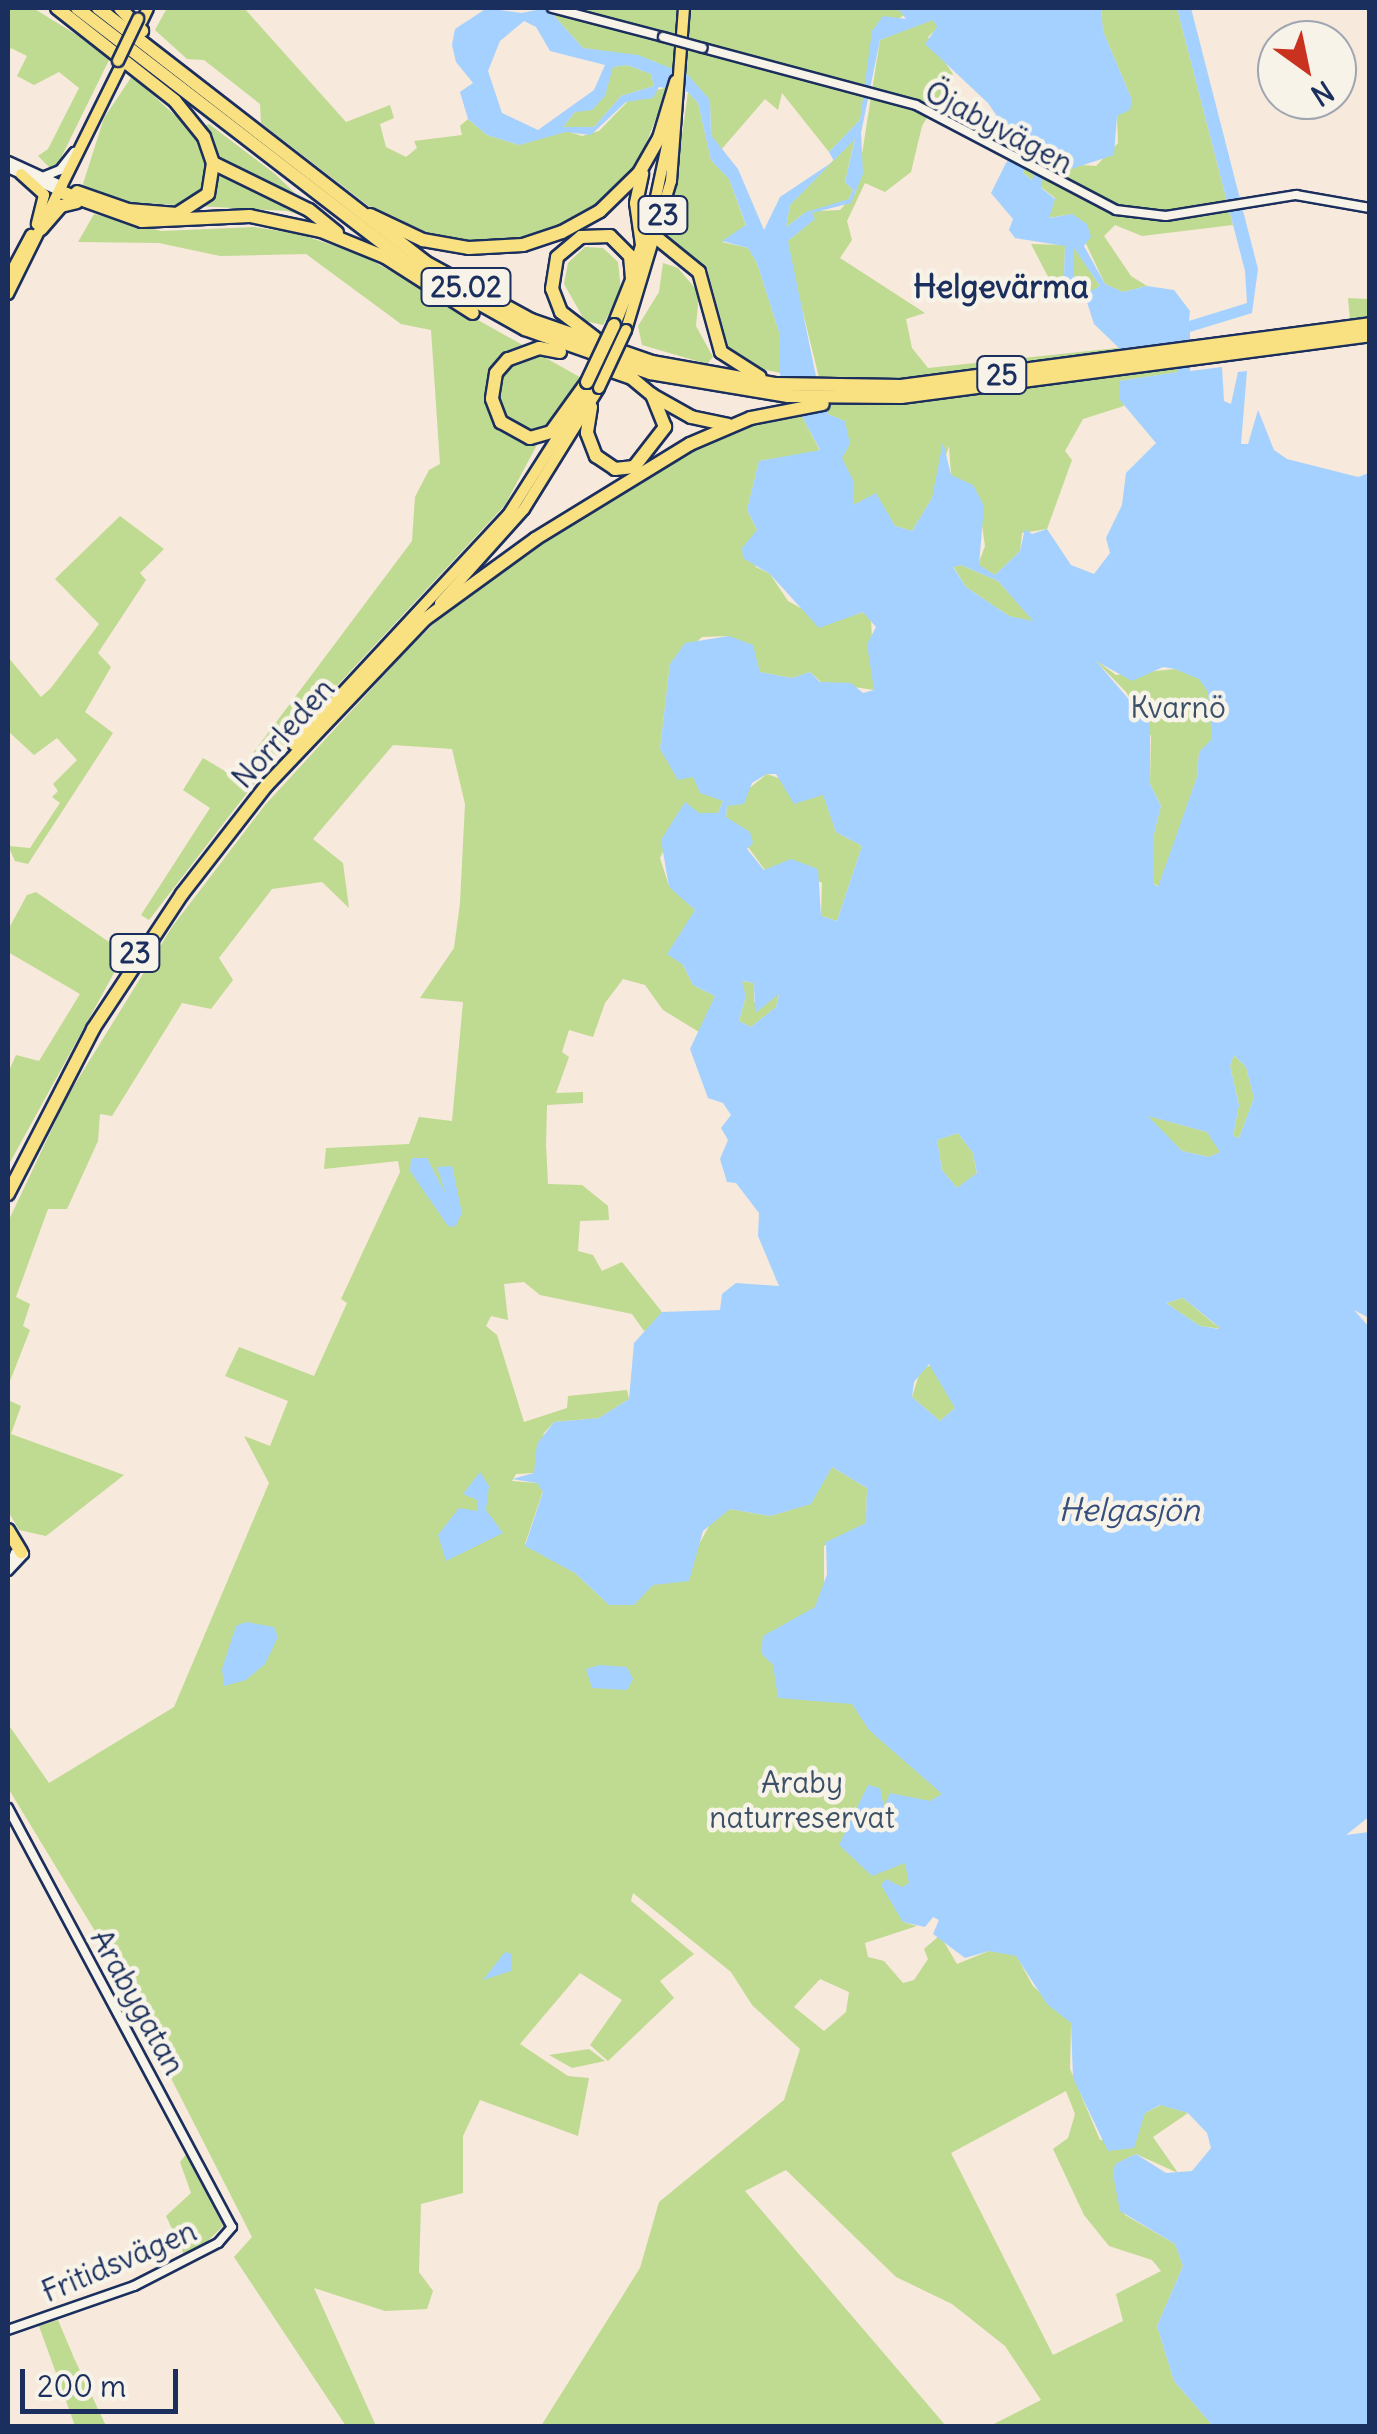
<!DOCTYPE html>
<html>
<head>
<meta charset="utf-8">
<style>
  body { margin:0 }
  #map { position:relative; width:1377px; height:2434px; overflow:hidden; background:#f7e9db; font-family:Delius,sans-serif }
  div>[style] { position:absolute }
  .green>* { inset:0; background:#bfda91 }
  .water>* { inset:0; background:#a4d1ff }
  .river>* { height:10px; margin:-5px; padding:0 5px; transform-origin:5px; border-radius:5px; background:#a4d1ff }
  .roads { filter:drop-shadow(2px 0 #1b2f5e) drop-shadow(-2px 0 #1b2f5e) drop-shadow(0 2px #1b2f5e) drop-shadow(0 -2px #1b2f5e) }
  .minor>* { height:8px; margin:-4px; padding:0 4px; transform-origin:4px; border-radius:4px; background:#f7f3e8 }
  .major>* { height:10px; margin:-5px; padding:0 5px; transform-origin:5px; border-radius:5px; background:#f9e181 }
  .highway>* { height:12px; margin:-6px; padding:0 6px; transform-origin:6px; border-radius:6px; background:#f9e181 }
  .bridges { filter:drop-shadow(2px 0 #1b2f5e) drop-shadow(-2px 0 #1b2f5e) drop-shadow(0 2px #1b2f5e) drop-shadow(0 -2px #1b2f5e) }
  .minor-bridge>* { height:8px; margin:-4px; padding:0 4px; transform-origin:4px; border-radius:4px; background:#f7f3e8 }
  .major-bridge>* { height:10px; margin:-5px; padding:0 5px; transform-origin:5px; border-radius:5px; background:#f9e181 }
  .highway-bridge>* { height:12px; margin:-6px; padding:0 6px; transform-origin:6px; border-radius:6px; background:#f9e181 }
  span { translate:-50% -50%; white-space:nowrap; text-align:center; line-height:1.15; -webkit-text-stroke:9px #f7f3e8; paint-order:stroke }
  .shield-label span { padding:2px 8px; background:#f7f3e8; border:2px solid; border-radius:8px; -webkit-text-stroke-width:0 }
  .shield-label { font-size:28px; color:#1b2f5e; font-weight:700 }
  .street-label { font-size:30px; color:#1b2f5e }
  .park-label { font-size:30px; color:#3c5168 }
  .neighbourhood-label { font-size:32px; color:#1b2f5e; font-weight:700 }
  .water-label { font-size:32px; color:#364f7e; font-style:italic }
  .frame { position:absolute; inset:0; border:10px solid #1b2f5e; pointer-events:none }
  .north { position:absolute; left:1257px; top:20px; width:100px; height:100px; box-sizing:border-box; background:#f7f3e8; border:2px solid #9fa5b1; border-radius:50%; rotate:147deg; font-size:28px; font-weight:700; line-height:40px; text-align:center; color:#1b2f5e }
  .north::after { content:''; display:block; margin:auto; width:35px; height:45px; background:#c8321e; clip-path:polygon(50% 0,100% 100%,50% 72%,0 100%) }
  .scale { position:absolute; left:20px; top:2369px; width:158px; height:45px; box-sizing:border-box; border:5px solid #1b2f5e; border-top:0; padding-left:12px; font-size:30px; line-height:35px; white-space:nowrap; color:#1b2f5e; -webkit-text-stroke:8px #f7f3e8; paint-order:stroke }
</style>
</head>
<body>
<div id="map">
  <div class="green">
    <i style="clip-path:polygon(8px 8px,33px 8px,111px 56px,54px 172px,38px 156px,48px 149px,79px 88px,59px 72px,34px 85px,17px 76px,27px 56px,11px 48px,8px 53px)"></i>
    <i style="clip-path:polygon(167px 8px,244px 8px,346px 122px,390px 105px,394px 118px,380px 124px,386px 147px,406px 157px,417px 148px,414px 141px,462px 135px,460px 126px,468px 119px,487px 135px,519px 145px,566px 131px,582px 136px,599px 131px,632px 97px,668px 87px,638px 164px,608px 199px,535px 237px,484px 244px,444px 240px,370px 207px,261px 123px,260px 104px,204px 60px,187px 59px,155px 30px)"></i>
    <i style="clip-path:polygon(547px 8px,898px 8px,907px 13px,875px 35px,860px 120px,829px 152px,782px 93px,778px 110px,765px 99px,720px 151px,711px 135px,710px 100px,654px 61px,583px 48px)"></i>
    <i style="clip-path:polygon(1101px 8px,1177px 8px,1233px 225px,1142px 236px,1115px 225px,1104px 236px,1131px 276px,1147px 286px,1123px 292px,1105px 284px,1072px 214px,1048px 218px,1055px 198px,1023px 173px,1028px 161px,1096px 166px,1118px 143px,1117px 116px,1132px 100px,1103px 31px)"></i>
    <i style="clip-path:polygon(933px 19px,938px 27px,928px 37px,953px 74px,922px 126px,911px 172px,885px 192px,865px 183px,847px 221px,852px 240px,840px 258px,925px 313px,906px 319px,912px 348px,928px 368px,1173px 342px,1179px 372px,1119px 381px,1124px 406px,1083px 419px,1065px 451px,1072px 460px,1047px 529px,1022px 533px,1020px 551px,995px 575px,978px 565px,985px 546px,980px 511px,951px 475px,949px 446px,932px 498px,912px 531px,895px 526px,876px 494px,853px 505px,842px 458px,845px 421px,828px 414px,788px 252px,788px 241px,811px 222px,806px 212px,786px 227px,790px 205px,855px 138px,845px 182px,853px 190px,849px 199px,820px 211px,840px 210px,856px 192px,880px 40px)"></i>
    <i style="clip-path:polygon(627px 65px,651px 74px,654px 86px,621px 96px,594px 127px,563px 127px,575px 112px,605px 96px,612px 67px)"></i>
    <i style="clip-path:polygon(132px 76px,192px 131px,209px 124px,275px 174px,327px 224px,287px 211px,123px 202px,82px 187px,104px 118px)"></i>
    <i style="clip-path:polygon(688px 92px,698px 103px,711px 160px,729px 179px,746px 226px,722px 242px,748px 248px,757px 263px,779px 332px,781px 373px,756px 368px,729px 349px,707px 269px,667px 243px)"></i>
    <i style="clip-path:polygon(94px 214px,161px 231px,254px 227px,299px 234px,362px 255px,585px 380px,538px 443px,505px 505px,294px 732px,149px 920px,141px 915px,210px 808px,183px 790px,203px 758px,235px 777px,412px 541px,415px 497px,429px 470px,440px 464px,431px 330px,401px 324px,306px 254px,220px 256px,159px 243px,78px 242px)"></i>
    <i style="clip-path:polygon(1031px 244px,1065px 245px,1064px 277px,1073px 287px,1056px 292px)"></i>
    <i style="clip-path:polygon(1073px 246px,1100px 286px,1089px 293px,1074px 276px)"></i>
    <i style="clip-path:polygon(585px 247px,603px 248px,618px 262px,621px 291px,603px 325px,585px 321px,564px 284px,568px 263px)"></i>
    <i style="clip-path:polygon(663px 263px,678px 268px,699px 293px,696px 326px,713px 357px,707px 364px,642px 345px,638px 326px,659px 292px)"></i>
    <i style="clip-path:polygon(1348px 298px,1369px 299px,1369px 341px,1352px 343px)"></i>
    <i style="clip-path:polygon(evenodd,800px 412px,820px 451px,759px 461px,747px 510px,757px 530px,751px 543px,756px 567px,770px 574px,788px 601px,827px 623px,864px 612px,871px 618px,874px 690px,821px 682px,810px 672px,792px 678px,760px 672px,729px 636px,702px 637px,670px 664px,660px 749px,723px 801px,718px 813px,699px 813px,675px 826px,660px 858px,669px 886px,695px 910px,679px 940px,683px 965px,693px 985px,715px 996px,699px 1032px,663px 1010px,645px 985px,623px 979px,605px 1003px,593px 1037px,569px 1030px,562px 1052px,569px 1057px,556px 1093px,583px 1092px,583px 1103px,547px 1105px,546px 1145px,548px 1184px,582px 1185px,608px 1206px,609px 1220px,580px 1221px,578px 1251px,593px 1255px,602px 1271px,622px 1262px,662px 1312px,659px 1323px,644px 1331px,632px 1314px,540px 1295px,524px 1282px,504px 1284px,508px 1320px,491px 1316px,486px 1326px,497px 1335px,524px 1422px,567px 1408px,568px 1396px,627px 1390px,629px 1399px,599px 1418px,554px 1422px,544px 1433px,534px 1473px,516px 1474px,512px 1481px,537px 1483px,543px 1491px,525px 1544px,575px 1573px,609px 1605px,632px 1605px,631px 1591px,697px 1548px,714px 1517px,730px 1509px,770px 1516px,810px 1504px,832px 1467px,867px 1488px,866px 1523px,824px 1546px,824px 1587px,815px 1607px,796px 1620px,1009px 1738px,1022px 1789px,903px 1922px,917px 1926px,865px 1943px,868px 1957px,884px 1961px,903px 1983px,914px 1980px,928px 1959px,924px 1949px,940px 1935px,957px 1964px,989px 1951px,1016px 1955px,1033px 1986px,1071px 2023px,1070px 2069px,1100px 2140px,1135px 2137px,1145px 2113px,1161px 2105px,1188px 2113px,1153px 2137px,1178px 2173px,1136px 2154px,1116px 2164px,1113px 2174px,1125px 2215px,1175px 2244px,1183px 2266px,1157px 2326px,1174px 2381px,1213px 2426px,990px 2426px,1041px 2400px,1005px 2346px,952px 2304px,896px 2277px,786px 2170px,745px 2191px,946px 2426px,541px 2426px,640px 2268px,659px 2202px,784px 2100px,800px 2049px,752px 2005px,731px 1972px,633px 1893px,631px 1901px,694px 1954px,660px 1981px,674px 1998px,608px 2061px,590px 2045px,622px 2000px,580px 1973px,520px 2044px,568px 2076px,589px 2078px,578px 2136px,480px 2100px,463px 2136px,463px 2193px,421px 2204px,419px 2272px,433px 2291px,427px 2309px,385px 2311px,314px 2288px,376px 2426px,346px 2426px,234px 2257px,252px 2237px,101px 1941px,8px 1788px,8px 1724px,49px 1783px,174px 1707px,269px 1483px,244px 1436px,270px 1446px,288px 1401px,225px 1376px,239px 1347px,314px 1376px,347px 1303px,341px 1299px,400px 1172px,398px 1161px,324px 1169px,326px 1148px,409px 1144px,419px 1117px,452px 1121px,463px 1002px,420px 998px,454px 948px,460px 903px,465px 804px,452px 749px,393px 745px,313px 839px,343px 863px,349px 908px,322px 882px,272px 889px,219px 958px,233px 980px,211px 1009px,182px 1003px,112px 1116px,100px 1114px,98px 1141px,67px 1209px,48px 1209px,16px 1297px,30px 1304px,23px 1326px,30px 1330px,8px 1386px,8px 1222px,67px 1097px,172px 927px,265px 805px,411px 646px,461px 598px,512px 561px,675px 460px,726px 433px,800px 412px,820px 1979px,849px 1992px,846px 2012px,824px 2031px,794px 2007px,820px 1979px,800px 412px,1066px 2091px,1075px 2114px,1068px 2138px,1053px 2149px,1084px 2215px,1109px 2246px,1152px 2260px,1161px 2271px,1116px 2294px,1123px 2321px,1053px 2355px,951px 2153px,1066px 2091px)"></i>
    <i style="clip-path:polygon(120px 516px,164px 549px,140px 573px,146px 580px,98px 653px,111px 667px,85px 712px,113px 733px,28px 864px,15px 861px,8px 846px,30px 848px,60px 803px,52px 797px,58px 791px,53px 784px,77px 760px,57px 738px,34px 755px,8px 731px,8px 657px,41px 697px,51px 688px,99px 624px,55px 579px)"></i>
    <i style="clip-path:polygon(961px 565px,998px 581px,1037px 624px,1009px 616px,966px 587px,953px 566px)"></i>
    <i style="clip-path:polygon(1093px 658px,1116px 675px,1175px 669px,1200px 679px,1208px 692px,1213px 739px,1199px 752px,1197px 777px,1159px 887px,1153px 883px,1153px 838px,1161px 806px,1150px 784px,1151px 736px,1126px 692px)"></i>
    <i style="clip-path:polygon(767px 774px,823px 794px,836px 832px,862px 846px,837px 921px,821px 916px,822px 883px,782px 865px,765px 870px,726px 817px,727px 806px)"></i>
    <i style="clip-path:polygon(36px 892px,125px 953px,8px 1166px,8px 1073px,16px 1055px,39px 1061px,80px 994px,8px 952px,8px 930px,27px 895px)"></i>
    <i style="clip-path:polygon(741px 981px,754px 983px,754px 1002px,779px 993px,776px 1007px,751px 1027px,739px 1021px,746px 996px)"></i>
    <i style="clip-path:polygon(1234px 1055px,1246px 1067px,1254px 1098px,1239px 1138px,1233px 1136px,1239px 1105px,1230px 1066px)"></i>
    <i style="clip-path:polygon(1145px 1115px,1207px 1132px,1221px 1152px,1209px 1157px,1182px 1151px)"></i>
    <i style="clip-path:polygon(958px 1133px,973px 1153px,977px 1174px,957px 1188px,942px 1170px,937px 1140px)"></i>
    <i style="clip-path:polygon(1183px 1298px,1212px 1322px,1222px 1329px,1200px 1326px,1166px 1303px)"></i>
    <i style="clip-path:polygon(933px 1365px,955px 1408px,940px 1421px,912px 1397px,921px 1368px)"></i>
    <i style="clip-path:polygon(8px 1400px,21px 1406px,11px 1434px,124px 1475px,46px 1536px,19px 1530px,8px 1511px)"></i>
    <i style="clip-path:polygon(589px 2049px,605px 2061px,572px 2068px,549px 2055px)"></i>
    <i style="clip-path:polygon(188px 2152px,223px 2226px,187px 2261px,166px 2216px,191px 2193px,180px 2162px)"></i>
    <i style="clip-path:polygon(58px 2320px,74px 2358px,106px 2426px,75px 2426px,39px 2326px)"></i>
  </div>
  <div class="water">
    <i style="clip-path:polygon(evenodd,487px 8px,521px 13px,547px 8px,583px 48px,638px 55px,688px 75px,710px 100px,711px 135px,738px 169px,764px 230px,780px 197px,834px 161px,829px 152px,860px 120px,872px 31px,883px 16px,906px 19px,898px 8px,1101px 8px,1103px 31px,1132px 100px,1130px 110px,1117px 116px,1114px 155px,1059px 173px,1028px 161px,1023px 173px,1055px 199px,1049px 218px,1072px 214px,1087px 224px,1091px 237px,1084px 246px,1105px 284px,1123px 292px,1147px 286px,1174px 290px,1190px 311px,1189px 321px,1247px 303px,1245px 271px,1177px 8px,1191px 8px,1258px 269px,1252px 313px,1190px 332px,1190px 371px,1222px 367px,1224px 401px,1231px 404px,1238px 372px,1247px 371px,1241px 444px,1248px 444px,1258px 410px,1274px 450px,1287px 459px,1358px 477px,1369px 473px,1369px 1318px,1354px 1310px,1370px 1328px,1370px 1816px,1346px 1835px,1369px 1832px,1369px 2426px,1213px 2426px,1174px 2381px,1157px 2326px,1183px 2266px,1175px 2244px,1120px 2211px,1113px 2174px,1115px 2164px,1136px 2154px,1166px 2173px,1192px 2171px,1211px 2148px,1207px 2133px,1188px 2113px,1160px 2105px,1145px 2113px,1134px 2148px,1108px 2151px,1073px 2078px,1071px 2023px,1047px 2004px,1016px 1956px,989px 1951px,965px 1958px,933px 1934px,939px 1920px,933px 1917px,925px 1927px,903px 1922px,881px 1885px,886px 1879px,902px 1887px,909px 1883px,905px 1863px,872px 1876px,839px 1845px,868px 1785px,880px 1788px,884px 1807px,890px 1793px,930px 1801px,942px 1794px,869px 1730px,852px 1704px,778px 1698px,773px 1665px,761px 1653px,763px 1636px,815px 1607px,827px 1574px,826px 1542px,866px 1523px,867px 1488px,832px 1467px,811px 1504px,770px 1516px,730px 1509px,703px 1531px,689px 1581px,653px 1585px,634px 1605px,609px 1605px,575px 1573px,525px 1546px,543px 1492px,537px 1483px,512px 1479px,534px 1473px,537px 1444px,554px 1422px,599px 1418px,629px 1399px,634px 1343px,662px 1312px,720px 1310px,722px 1294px,736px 1283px,779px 1286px,758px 1236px,759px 1213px,736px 1183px,727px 1182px,720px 1159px,728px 1140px,721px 1128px,731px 1115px,723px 1103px,708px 1098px,690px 1049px,715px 996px,693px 985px,683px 965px,667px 954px,695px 910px,669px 887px,661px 840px,685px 802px,699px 813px,718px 813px,723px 801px,700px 793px,693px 777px,678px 780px,660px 749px,670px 664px,685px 643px,729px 636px,753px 645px,760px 672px,792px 678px,810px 672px,820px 682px,851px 683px,863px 693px,874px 690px,867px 644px,876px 627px,863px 612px,819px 628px,770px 574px,743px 558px,742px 548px,757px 530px,747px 510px,759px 461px,820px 450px,780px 375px,779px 332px,757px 263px,748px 248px,722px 241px,746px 225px,729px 179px,711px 160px,698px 103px,688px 92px,659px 87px,653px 98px,626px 102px,591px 135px,566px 132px,519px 145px,487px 135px,468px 119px,460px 92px,473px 83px,456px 62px,452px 45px,455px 29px,487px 8px,933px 20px,937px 27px,925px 44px,988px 103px,1005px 128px,1012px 151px,991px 193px,1013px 219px,1009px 230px,1015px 238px,1065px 246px,1064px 277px,1084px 293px,1094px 324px,1120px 349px,1174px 342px,1178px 372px,1119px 381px,1119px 399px,1156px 443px,1126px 473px,1122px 505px,1106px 538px,1110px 553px,1094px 574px,1071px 565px,1047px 529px,1032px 534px,1025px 529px,1020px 551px,995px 575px,979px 565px,984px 506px,973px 485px,951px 475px,943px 442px,932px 498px,912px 531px,895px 526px,876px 493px,853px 505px,854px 482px,842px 458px,850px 444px,845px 421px,828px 414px,817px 381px,788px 241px,815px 219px,812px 213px,851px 203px,863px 174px,861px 133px,880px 40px,933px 20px,487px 8px,524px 21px,536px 27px,550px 51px,605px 65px,594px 90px,538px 130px,502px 113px,488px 71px,500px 41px,524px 21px,487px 8px,627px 65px,651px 74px,654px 86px,621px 96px,594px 127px,563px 127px,575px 112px,592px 110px,605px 96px,613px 67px,627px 65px,487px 8px,855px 139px,845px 182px,853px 190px,849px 199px,806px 212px,786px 227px,790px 205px,855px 139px,487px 8px,1074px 248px,1100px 286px,1089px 292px,1074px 276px,1074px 248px,487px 8px,961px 565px,998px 581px,1033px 621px,1009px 616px,966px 587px,953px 567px,961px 565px,487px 8px,1096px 661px,1132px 681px,1163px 667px,1175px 669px,1199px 679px,1208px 692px,1212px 739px,1199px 752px,1197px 777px,1158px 887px,1153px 883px,1153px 838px,1161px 806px,1150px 784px,1150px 724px,1096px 661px,487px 8px,767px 774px,776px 774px,794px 804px,823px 795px,836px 832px,862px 846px,837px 921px,821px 916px,818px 869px,791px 859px,764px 870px,747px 849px,753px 843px,750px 832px,726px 817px,727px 806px,744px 804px,752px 783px,767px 774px,487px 8px,742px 981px,754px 983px,755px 1013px,779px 994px,776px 1007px,751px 1027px,739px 1021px,746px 996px,742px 981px,487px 8px,1234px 1055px,1246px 1067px,1254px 1098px,1239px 1138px,1233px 1136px,1239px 1105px,1230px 1066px,1234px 1055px,487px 8px,1148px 1116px,1207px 1132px,1220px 1152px,1209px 1157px,1182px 1151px,1148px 1116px,487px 8px,958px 1133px,973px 1153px,977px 1173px,957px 1188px,942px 1170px,937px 1140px,958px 1133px,487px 8px,1183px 1298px,1219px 1327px,1219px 1329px,1200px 1326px,1166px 1303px,1183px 1298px,487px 8px,929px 1364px,955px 1408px,940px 1421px,912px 1397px,914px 1382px,929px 1364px)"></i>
    <i style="clip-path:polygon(411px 1158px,427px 1158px,446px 1194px,437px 1167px,452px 1166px,462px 1213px,455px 1227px,448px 1226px,410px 1171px)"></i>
    <i style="clip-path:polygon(480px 1472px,489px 1486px,486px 1510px,503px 1533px,446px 1561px,438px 1535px,459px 1508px,478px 1511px,477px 1500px,463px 1494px)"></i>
    <i style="clip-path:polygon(246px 1622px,274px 1627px,278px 1637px,265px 1664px,246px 1680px,224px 1686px,222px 1669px,236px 1626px)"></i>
    <i style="clip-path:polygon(599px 1665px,627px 1667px,633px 1679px,627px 1690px,592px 1688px,586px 1669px)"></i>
    <i style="clip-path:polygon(505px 1952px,512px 1954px,511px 1971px,483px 1980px)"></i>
  </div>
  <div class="river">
    <i style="left:1034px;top:194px;width:43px;rotate:-76.6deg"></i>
  </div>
  <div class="roads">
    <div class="minor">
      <i style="left:552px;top:8px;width:115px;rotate:14.6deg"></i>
      <i style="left:703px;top:48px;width:220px;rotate:15deg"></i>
      <i style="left:916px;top:105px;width:226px;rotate:27.7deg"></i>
      <i style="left:1116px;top:210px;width:50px;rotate:6.8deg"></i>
      <i style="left:1166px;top:216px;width:132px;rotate:-9.2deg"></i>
      <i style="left:1296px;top:195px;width:75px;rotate:10deg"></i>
      <i style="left:8px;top:161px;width:60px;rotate:24.4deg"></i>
      <i style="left:8px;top:168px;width:58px;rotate:24.4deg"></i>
      <i style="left:45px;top:176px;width:16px;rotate:-22deg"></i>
      <i style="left:60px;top:170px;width:23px;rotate:-52deg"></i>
      <i style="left:8px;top:1570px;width:18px;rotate:-68deg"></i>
      <i style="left:15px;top:1553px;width:9px;rotate:6deg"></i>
      <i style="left:24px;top:1554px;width:23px;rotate:133deg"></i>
      <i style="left:8px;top:1808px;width:475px;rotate:61.9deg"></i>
      <i style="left:232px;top:2227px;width:21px;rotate:131deg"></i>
      <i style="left:218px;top:2243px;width:94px;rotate:152.9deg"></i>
      <i style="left:134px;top:2286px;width:133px;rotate:160.8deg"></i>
    </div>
    <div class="major">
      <i style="left:142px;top:21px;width:14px;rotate:-65deg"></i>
      <i style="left:21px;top:174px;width:31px;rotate:42deg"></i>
      <i style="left:44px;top:195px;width:30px;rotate:104deg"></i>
      <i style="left:644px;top:253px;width:138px;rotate:-77.9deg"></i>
      <i style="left:8px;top:278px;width:49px;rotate:-61.9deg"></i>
      <i style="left:8px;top:294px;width:258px;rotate:-63.7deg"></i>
      <i style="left:626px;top:330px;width:156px;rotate:-73.2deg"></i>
      <i style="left:671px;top:181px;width:173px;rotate:-85.7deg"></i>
      <i style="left:440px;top:603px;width:126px;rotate:-48.2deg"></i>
      <i style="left:524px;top:509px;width:142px;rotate:-58.2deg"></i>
      <i style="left:294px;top:745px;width:314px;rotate:-47.1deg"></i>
      <i style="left:508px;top:515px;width:151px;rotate:-57.5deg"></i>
    </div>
    <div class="highway">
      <i style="left:57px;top:8px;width:150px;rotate:38.2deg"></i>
      <i style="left:175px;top:101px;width:46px;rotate:51.1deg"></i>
      <i style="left:204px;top:137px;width:28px;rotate:71deg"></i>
      <i style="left:213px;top:163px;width:31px;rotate:99deg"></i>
      <i style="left:208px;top:194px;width:37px;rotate:147deg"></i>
      <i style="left:177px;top:214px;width:49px;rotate:-175.3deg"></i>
      <i style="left:128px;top:210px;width:54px;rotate:-160.6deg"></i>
      <i style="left:77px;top:8px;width:419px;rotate:37.6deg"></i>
      <i style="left:409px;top:264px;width:133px;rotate:29.3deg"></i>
      <i style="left:525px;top:329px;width:133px;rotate:19.4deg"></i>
      <i style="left:650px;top:373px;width:140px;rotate:9.5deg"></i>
      <i style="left:788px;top:396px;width:113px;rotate:0.5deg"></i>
      <i style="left:901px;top:397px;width:473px;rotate:-7.5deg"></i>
      <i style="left:98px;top:8px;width:414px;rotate:37.8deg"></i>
      <i style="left:425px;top:262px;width:121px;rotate:28.7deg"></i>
      <i style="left:531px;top:320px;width:128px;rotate:19.1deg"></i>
      <i style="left:652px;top:362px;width:126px;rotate:10.1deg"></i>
      <i style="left:776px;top:384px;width:125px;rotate:0.9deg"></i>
      <i style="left:901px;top:386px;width:473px;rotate:-7.5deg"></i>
      <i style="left:120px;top:8px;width:32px;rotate:46deg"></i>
      <i style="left:213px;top:163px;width:107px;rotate:26.1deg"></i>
      <i style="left:309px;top:210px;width:36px;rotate:39deg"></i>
      <i style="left:61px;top:192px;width:86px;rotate:19.7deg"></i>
      <i style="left:142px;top:221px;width:108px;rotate:-2.7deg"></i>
      <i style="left:250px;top:216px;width:73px;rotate:11.9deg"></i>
      <i style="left:321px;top:231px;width:69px;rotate:22.1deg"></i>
      <i style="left:385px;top:257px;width:104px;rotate:32.5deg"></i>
      <i style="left:370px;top:215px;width:59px;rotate:25.3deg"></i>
      <i style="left:423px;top:240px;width:47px;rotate:9.9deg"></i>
      <i style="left:469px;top:248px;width:54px;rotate:-3.2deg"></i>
      <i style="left:523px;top:245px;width:41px;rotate:-18.4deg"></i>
      <i style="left:562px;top:232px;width:43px;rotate:-28.9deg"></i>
      <i style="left:600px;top:211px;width:54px;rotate:-44.3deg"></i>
      <i style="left:639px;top:173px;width:40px;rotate:-60.3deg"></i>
      <i style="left:659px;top:138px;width:59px;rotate:-73.1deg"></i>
      <i style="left:41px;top:229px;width:30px;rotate:-49deg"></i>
      <i style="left:61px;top:206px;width:16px;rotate:-14deg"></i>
      <i style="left:657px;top:238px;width:54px;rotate:39deg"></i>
      <i style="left:699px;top:272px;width:83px;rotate:74.6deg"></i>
      <i style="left:721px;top:352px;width:46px;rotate:32.7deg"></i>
      <i style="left:634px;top:272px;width:28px;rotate:-73deg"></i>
      <i style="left:642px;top:245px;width:42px;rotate:-98.1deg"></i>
      <i style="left:636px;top:203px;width:30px;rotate:-78deg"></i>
      <i style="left:595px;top:338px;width:43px;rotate:-142.6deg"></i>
      <i style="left:561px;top:312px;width:25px;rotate:-111deg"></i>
      <i style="left:552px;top:289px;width:32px;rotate:-81deg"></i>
      <i style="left:557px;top:257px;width:31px;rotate:-40deg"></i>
      <i style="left:581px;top:237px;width:29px;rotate:-2deg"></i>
      <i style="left:610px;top:236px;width:28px;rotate:45deg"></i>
      <i style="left:630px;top:256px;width:24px;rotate:85deg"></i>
      <i style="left:632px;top:280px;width:48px;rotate:111.8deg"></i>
      <i style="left:560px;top:352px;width:21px;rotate:-169deg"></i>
      <i style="left:539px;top:348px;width:33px;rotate:160deg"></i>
      <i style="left:508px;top:359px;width:18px;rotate:131deg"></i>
      <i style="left:496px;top:373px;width:26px;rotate:99deg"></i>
      <i style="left:492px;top:399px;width:25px;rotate:69deg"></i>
      <i style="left:501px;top:422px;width:33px;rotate:29deg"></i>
      <i style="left:530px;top:438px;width:22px;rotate:-16deg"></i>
      <i style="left:551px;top:432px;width:62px;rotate:-54.2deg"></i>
      <i style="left:652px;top:395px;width:45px;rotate:29.4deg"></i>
      <i style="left:691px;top:417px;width:38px;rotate:12deg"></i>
      <i style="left:591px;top:407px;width:26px;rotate:99deg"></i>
      <i style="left:587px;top:433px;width:25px;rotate:69deg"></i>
      <i style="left:596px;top:456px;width:23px;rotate:34deg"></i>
      <i style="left:615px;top:469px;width:19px;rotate:-6deg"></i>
      <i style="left:634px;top:467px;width:51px;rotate:-52.2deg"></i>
      <i style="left:665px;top:427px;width:35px;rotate:-112deg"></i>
      <i style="left:652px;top:395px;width:26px;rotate:-140deg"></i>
      <i style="left:632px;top:378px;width:36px;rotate:-161deg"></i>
      <i style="left:8px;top:1194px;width:186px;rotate:-62.7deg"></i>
      <i style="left:93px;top:1029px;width:162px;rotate:-56.6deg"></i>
      <i style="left:182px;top:894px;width:138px;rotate:-52.1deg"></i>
      <i style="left:267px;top:785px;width:229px;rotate:-46.4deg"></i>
      <i style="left:425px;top:619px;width:136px;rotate:-36deg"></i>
      <i style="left:535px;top:539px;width:182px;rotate:-31.5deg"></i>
      <i style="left:690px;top:444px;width:66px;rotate:-23.1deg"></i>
      <i style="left:751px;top:418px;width:73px;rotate:-11deg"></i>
      <i style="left:8px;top:1530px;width:26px;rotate:59deg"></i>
    </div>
  </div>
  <div class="bridges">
    <div class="minor-bridge">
      <i style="left:663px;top:37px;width:41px;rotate:15.4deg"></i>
    </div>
    <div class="major-bridge">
      <i style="left:118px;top:61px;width:47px;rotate:-64.5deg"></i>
      <i style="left:599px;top:388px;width:64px;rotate:-65deg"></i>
    </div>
    <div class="highway-bridge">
      <i style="left:587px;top:382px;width:63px;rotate:-64.7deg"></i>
    </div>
  </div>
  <div class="shield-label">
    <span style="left:663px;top:215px">23</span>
    <span style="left:466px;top:287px">25.02</span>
    <span style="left:1002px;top:375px">25</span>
    <span style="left:135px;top:953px">23</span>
  </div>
  <div class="street-label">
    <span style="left:999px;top:127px;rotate:28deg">Öjabyvägen</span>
    <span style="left:283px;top:733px;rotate:-48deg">Norrleden</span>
    <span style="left:138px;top:2002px;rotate:61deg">Arabygatan</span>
    <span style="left:119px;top:2261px;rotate:-23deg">Fritidsvägen</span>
  </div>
  <div class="park-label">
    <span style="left:1178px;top:707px">Kvarnö</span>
    <span style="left:802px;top:1799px">Araby<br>naturreservat</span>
  </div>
  <div class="neighbourhood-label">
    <span style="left:1001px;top:287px">Helgevärma</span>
  </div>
  <div class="water-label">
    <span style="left:1129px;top:1510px">Helgasjön</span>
  </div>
  <div class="frame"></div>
  <div class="north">N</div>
  <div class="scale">200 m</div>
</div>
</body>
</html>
